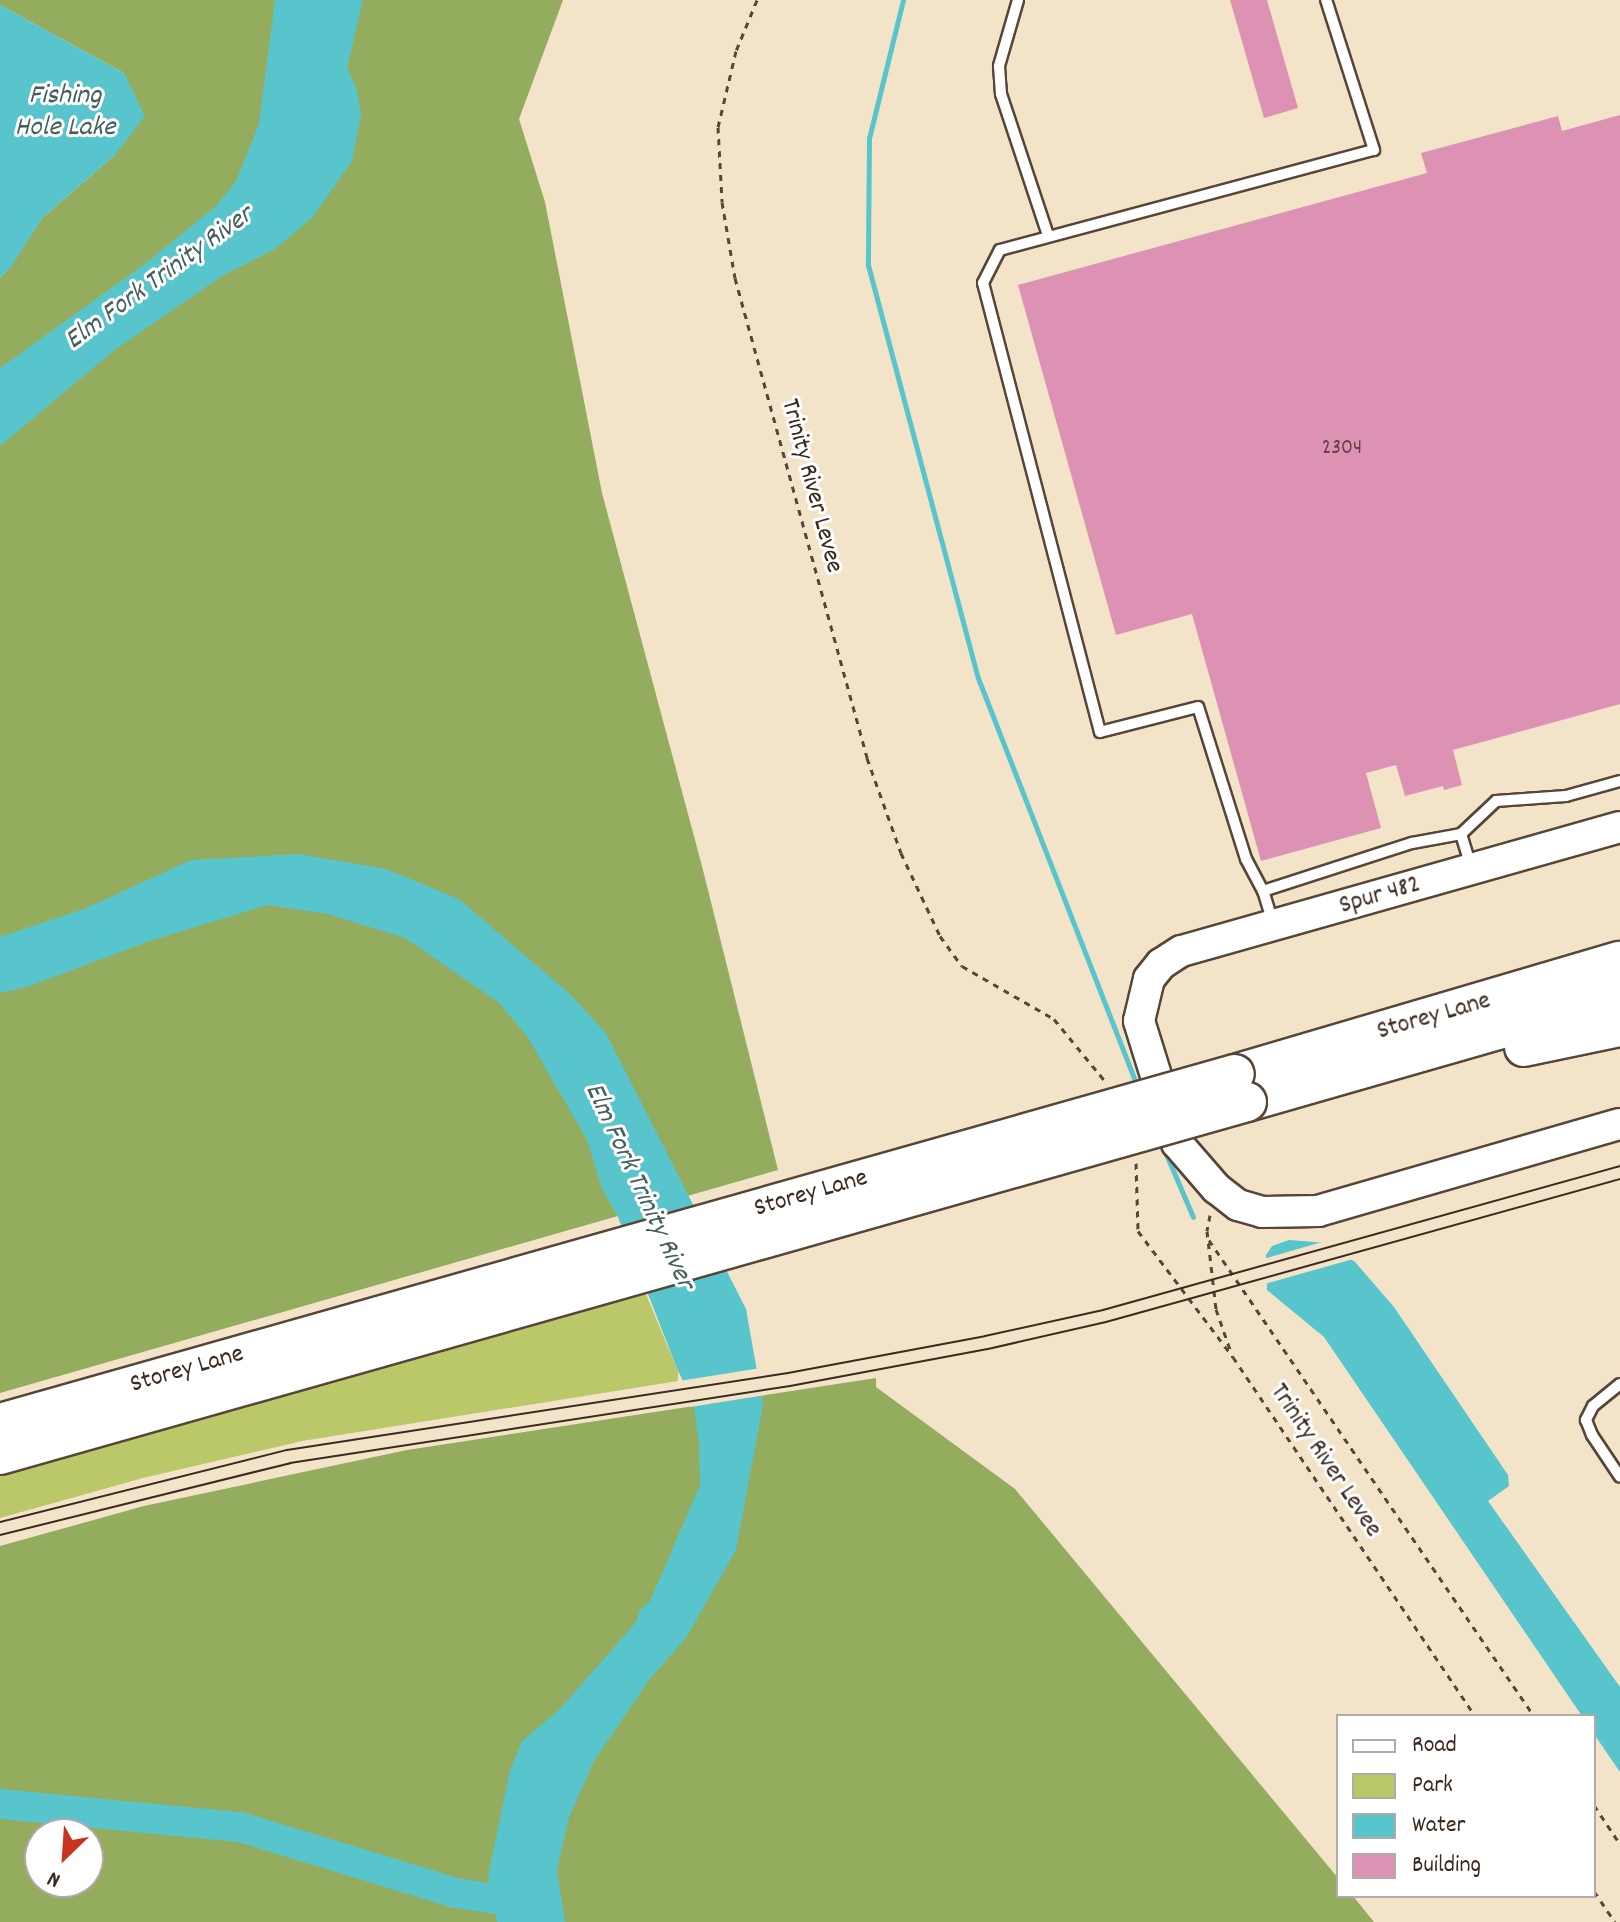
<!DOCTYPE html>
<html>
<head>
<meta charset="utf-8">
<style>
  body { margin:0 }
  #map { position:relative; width:1620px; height:1922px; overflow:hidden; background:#f3e3c9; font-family:Dekko,sans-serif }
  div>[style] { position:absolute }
  .green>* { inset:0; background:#bac86a }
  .forest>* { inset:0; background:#93ac5e }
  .water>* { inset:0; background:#58c5cc }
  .pier>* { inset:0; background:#f3e3c9 }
  .stream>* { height:5px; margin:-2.5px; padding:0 2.5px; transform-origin:2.5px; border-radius:2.5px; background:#58c5cc }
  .river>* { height:30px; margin:-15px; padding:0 15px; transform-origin:15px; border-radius:15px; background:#58c5cc }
  .building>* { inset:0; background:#dd92b4 }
  .path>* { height:3px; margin-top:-1.5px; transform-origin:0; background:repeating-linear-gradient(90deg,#574638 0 6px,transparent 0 12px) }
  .roads { filter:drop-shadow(2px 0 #574638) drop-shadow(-2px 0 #574638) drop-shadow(0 2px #574638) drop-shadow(0 -2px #574638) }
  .service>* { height:10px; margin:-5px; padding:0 5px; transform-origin:5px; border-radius:5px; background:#fff }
  .secondary>* { height:30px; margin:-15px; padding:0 15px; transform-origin:15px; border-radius:15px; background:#fff }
  .motorway>* { height:38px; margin:-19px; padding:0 19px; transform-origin:19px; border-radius:19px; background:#fff }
  .tram>* { height:2px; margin:-1px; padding:0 1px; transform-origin:1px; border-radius:1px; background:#3b2a1e }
  .bridges { filter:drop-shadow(2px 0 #574638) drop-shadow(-2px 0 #574638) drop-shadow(0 2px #574638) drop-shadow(0 -2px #574638) }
  .motorway-bridge>* { height:38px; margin:-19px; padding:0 19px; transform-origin:19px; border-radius:19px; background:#fff }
  span { translate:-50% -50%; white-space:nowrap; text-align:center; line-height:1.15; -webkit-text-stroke:6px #fff; paint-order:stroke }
  .number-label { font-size:22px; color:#644444 }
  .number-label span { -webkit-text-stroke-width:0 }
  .street-label { font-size:26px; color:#3b2a1e }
  .water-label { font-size:28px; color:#45605b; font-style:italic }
  .legend { position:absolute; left:1336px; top:1714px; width:260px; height:184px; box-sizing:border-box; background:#fff; border:2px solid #b1aaa5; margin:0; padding:10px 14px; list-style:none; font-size:24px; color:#3b2a1e }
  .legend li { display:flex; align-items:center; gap:16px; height:40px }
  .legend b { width:40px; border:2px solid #b1aaa5 }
  .north { position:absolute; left:24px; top:1818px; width:80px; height:80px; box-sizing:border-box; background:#fff; border:2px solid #b1aaa5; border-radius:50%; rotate:205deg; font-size:22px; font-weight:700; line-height:32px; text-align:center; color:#3b2a1e }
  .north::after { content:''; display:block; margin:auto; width:28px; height:36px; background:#c8321e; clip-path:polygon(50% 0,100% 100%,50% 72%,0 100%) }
</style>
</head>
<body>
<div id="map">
  <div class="green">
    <i style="clip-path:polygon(645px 1292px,678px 1371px,678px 1381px,302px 1441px,143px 1478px,0 1518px,0 1474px)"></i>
  </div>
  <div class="forest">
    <i style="clip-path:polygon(0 0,563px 0,519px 119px,545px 202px,602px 493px,703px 870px,778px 1170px,0 1393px,0 278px,11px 266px,42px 218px,115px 155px,124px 73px,0 5px)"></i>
    <i style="clip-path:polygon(evenodd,876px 1378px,876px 1387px,1015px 1489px,1338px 1878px,1338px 1896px,1353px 1896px,1374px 1922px,0 1922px,0 1546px,144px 1506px,407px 1450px,876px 1378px,40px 1834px,88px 1834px,88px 1882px,40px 1882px,40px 1834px)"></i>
  </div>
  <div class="water">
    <i style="clip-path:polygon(275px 0,363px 0,347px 68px,356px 87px,361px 115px,352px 161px,312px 218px,275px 249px,222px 276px,116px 349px,0 446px,0 368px,146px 263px,216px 206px,236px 181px,259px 124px)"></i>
    <i style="clip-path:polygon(0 5px,124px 73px,145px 116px,115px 155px,42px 218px,11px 267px,0 278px)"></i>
    <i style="clip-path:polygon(299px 854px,386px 869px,459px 899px,570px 994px,606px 1033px,746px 1309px,763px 1405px,736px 1550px,686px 1638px,649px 1680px,594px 1761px,569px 1817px,557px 1870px,565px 1922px,497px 1922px,488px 1876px,510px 1770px,522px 1741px,559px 1710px,636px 1622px,640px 1610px,650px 1601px,700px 1485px,699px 1444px,693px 1400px,678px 1371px,618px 1217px,602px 1189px,587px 1140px,527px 1036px,498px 1002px,405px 938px,328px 914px,267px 905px,150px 941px,27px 987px,0 993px,0 937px,84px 909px,191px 860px)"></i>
    <i style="clip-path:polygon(1289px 1240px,1327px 1243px,1355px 1262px,1394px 1307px,1508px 1475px,1509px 1486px,1488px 1501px,1620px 1687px,1620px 1772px,1594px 1734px,1594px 1716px,1582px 1716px,1324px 1337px,1267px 1290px,1266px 1255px,1272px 1246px)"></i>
  </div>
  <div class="pier">
    <i style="clip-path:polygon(1329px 1240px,1357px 1258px,1261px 1285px,1260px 1260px)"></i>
    <i style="clip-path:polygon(761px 1368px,766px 1395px,690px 1407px,679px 1381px)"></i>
  </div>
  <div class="stream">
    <i style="left:903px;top:0;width:142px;rotate:103.8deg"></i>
    <i style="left:869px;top:138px;width:127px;rotate:90.5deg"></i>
    <i style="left:868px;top:265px;width:427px;rotate:75.1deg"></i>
    <i style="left:978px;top:678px;width:438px;rotate:68.7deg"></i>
    <i style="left:1163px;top:1147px;width:76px;rotate:66.8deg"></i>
  </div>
  <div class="river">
    <i style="left:0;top:1804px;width:241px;rotate:5.5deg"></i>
    <i style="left:240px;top:1827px;width:226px;rotate:17deg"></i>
    <i style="left:456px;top:1893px;width:75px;rotate:8.5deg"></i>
  </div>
  <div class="building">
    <i style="clip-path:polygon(1230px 0,1267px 0,1298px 108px,1264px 118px)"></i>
    <i style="clip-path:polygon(1620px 115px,1620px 704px,1453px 750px,1462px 785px,1444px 790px,1443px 786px,1405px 796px,1396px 765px,1366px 773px,1381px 828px,1261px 861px,1192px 614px,1116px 635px,1018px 285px,1427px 173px,1421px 153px,1558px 116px,1562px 131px)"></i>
  </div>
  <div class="path">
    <i style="left:757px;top:0;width:55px;rotate:112.4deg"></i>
    <i style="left:736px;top:51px;width:78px;rotate:103.3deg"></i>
    <i style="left:718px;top:127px;width:75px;rotate:86.9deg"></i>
    <i style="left:722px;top:202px;width:77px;rotate:80.3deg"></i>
    <i style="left:735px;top:278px;width:498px;rotate:74.6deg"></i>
    <i style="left:867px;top:758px;width:101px;rotate:70.3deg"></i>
    <i style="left:901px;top:853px;width:92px;rotate:64.8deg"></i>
    <i style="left:940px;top:936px;width:37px;rotate:54deg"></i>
    <i style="left:962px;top:966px;width:106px;rotate:29.9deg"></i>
    <i style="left:1054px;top:1019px;width:80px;rotate:50.6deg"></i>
    <i style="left:1136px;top:1163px;width:68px;rotate:88.3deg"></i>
    <i style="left:1138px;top:1231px;width:158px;rotate:53deg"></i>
    <i style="left:1233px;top:1357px;width:433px;rotate:56deg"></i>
    <i style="left:1210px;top:1215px;width:16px;rotate:101deg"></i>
    <i style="left:1207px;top:1231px;width:79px;rotate:83.4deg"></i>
    <i style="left:1216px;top:1309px;width:46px;rotate:70.8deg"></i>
    <i style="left:1209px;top:1240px;width:576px;rotate:55.68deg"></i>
    <i style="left:1594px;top:1805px;width:47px;rotate:56.3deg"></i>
    <i style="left:1594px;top:1891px;width:37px;rotate:56deg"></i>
  </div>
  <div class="roads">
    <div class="service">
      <i style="left:1018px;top:0;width:69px;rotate:106.1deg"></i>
      <i style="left:999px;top:66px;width:28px;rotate:86deg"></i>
      <i style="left:1001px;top:94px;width:149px;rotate:71.6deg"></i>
      <i style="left:1461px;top:834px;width:48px;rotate:-43.3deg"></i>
      <i style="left:1496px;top:801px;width:70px;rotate:-4.1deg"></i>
      <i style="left:1566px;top:796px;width:56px;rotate:-15.5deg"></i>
      <i style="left:1263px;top:891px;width:36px;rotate:-118deg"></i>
      <i style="left:1246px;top:859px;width:159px;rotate:-107.5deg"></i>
      <i style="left:1198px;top:707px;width:101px;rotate:165.7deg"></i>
      <i style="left:1100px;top:732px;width:464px;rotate:-104.6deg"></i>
      <i style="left:983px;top:283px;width:37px;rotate:-63deg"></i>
      <i style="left:1000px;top:250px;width:387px;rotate:-15deg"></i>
      <i style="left:1374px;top:150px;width:157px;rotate:-107.7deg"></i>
      <i style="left:1273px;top:923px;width:34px;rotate:-107deg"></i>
      <i style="left:1263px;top:891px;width:157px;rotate:-17.9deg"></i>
      <i style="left:1412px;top:843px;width:50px;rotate:-10.4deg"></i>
      <i style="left:1461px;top:834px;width:34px;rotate:73deg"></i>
      <i style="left:1620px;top:1384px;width:35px;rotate:141deg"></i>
      <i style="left:1593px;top:1406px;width:16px;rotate:117deg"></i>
      <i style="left:1586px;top:1420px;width:16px;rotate:68deg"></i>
      <i style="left:1592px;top:1435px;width:50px;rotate:56.3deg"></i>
    </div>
    <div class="secondary">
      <i style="left:1620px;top:827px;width:456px;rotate:164.2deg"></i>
      <i style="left:1181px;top:951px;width:24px;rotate:147deg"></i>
      <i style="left:1161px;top:964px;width:19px;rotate:129deg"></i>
      <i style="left:1149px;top:979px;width:43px;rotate:103.4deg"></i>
      <i style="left:1139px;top:1021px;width:128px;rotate:72.7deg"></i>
      <i style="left:1177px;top:1143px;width:60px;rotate:49.1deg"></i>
      <i style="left:1216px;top:1188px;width:28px;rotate:38deg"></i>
      <i style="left:1238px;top:1205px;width:25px;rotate:16deg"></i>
      <i style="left:1262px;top:1212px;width:56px;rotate:-1deg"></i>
      <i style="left:1318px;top:1211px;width:314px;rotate:-16.1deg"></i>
    </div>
    <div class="motorway">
      <i style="left:1524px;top:1047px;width:98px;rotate:-11.8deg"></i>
      <i style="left:1235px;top:1074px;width:401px;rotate:-16.4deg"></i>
      <i style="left:1247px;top:1102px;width:388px;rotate:-16deg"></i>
    </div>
  </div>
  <div class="tram">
    <i style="left:0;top:1522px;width:296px;rotate:-14.1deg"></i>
    <i style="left:287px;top:1450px;width:507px;rotate:-8.74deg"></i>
    <i style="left:788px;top:1373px;width:200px;rotate:-10.6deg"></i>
    <i style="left:985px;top:1336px;width:121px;rotate:-12.4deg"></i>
    <i style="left:1103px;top:1310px;width:537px;rotate:-15.56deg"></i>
    <i style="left:0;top:1535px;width:299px;rotate:-13.9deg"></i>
    <i style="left:290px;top:1463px;width:506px;rotate:-8.75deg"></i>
    <i style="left:790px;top:1386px;width:201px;rotate:-10.6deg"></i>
    <i style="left:988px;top:1349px;width:121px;rotate:-12.9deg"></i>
    <i style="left:1106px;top:1322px;width:534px;rotate:-15.55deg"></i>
  </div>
  <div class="bridges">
    <div class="motorway-bridge">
      <i style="left:0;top:1423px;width:1283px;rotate:-15.78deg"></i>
      <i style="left:0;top:1455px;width:1296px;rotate:-15.81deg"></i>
    </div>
  </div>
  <div class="number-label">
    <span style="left:1342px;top:449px">2304</span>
  </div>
  <div class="street-label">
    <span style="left:811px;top:486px;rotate:75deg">Trinity River Levee</span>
    <span style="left:1380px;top:896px;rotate:-16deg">Spur 482</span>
    <span style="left:1434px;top:1017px;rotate:-16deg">Storey Lane</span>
    <span style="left:811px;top:1194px;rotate:-16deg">Storey Lane</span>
    <span style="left:187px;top:1370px;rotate:-16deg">Storey Lane</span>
    <span style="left:1325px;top:1461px;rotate:56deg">Trinity River Levee</span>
  </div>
  <div class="water-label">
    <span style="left:65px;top:113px">Fishing<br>Hole Lake</span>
    <span style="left:160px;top:279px;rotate:-36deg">Elm Fork Trinity River</span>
    <span style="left:638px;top:1187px;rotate:65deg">Elm Fork Trinity River</span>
  </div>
  <ul class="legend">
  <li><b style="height:10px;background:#fff"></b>Road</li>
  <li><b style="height:22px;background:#bac86a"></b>Park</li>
  <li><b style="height:22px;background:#58c5cc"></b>Water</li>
  <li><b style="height:22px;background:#dd92b4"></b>Building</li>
  </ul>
  <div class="north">N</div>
</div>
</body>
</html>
